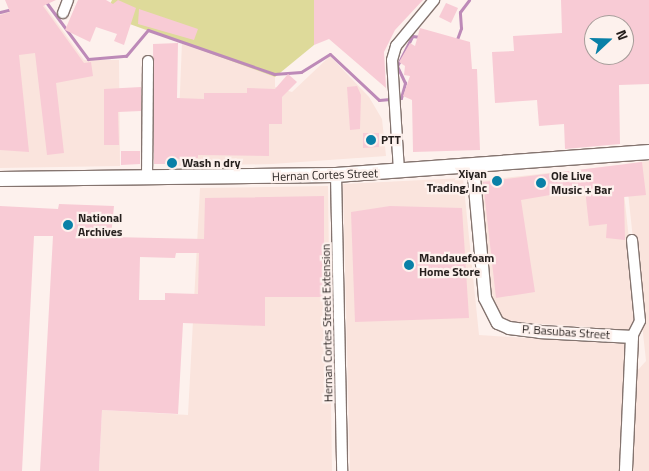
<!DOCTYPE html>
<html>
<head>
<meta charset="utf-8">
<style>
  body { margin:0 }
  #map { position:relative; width:649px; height:471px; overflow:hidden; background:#fdf1ed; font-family:"Titillium Web",sans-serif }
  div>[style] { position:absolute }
  .built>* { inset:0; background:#fae4dd }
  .green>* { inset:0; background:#deda9a }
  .stream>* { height:3px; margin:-1.5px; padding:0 1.5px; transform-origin:1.5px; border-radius:1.5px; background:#bd8ab8 }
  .building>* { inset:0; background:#f8cbd5 }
  .roads { filter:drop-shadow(1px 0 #84746f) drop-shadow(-1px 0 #84746f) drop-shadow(0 1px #84746f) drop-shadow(0 -1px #84746f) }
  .minor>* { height:10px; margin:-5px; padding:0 5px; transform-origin:5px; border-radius:5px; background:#fff }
  .tertiary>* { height:12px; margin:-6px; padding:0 6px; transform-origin:6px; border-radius:6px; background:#fff }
  .secondary>* { height:14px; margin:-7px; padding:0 7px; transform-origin:7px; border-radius:7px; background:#fff }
  .dots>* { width:14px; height:14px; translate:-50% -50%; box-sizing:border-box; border:2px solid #fdf1ed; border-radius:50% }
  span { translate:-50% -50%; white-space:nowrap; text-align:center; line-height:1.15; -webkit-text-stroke:4.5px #fdf1ed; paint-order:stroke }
  .poi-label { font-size:12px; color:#251f1d; font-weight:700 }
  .left { translate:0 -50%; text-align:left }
  .right { translate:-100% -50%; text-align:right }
  .street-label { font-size:12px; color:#251f1d }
  .north { position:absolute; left:584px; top:15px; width:50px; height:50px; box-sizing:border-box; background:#fdf1ed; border:1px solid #a79d9a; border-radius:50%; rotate:69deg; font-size:14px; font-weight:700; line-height:20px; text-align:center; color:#251f1d }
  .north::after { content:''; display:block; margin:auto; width:18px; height:22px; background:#0980a7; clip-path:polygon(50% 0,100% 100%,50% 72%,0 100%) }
</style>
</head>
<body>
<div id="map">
  <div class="built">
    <i style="clip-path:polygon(42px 2px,84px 60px,119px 60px,120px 166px,0 168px,0 14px)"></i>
    <i style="clip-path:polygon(182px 42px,275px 77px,275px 87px,292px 92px,330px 56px,369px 97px,382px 119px,386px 156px,272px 164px,177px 166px)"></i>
    <i style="clip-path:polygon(649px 161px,649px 471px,632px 471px,637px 371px,646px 361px,625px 164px)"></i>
    <i style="clip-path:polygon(621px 165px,638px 323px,632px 330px,512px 322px,499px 315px,493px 301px,477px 181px)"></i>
    <i style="clip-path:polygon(463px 178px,479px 335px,624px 344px,624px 421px,619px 471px,350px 471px,343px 184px)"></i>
    <i style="clip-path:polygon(328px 186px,332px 471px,99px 471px,102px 410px,188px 415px,200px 188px)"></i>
  </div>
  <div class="green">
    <i style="clip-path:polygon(112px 0,314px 0,314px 45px,275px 77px,105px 15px)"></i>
  </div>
  <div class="stream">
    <i style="left:46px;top:2px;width:71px;rotate:53.6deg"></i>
    <i style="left:88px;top:59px;width:38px;rotate:-5deg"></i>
    <i style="left:126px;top:56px;width:34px;rotate:-50deg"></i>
    <i style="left:148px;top:30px;width:133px;rotate:19.2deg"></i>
    <i style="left:274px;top:74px;width:27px;rotate:-4deg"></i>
    <i style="left:301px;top:72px;width:34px;rotate:-32deg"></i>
    <i style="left:330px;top:54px;width:67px;rotate:43.2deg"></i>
    <i style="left:379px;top:100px;width:22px;rotate:-5deg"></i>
    <i style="left:401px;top:98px;width:16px;rotate:-75deg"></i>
    <i style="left:405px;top:83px;width:19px;rotate:-115deg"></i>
    <i style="left:397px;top:66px;width:34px;rotate:-63deg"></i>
    <i style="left:412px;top:36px;width:9px;rotate:6deg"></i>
    <i style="left:0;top:12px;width:12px;rotate:-14deg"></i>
    <i style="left:456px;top:42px;width:15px;rotate:-70deg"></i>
    <i style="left:461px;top:28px;width:16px;rotate:-94deg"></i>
    <i style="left:460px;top:12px;width:15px;rotate:-53deg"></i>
  </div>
  <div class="building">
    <i style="clip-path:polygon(5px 0,56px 0,43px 6px,84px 63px,91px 62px,93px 76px,56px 83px,64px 153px,47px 155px,35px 53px,19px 55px,29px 152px,0 150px,0 15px,10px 12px)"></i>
    <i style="clip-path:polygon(78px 0,106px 0,113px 4px,118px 0,136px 8px,124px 45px,114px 41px,117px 34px,96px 27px,90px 42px,65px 30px)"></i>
    <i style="clip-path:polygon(314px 0,423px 0,395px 30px,384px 52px,386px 88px,329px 39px,314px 45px)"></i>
    <i style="clip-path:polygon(evenodd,561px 0,649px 0,649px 84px,619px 85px,620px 144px,565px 149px,564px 124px,539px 126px,537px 100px,495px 103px,492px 52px,514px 51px,513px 36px,562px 33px,561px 0,594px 25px,624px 25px,624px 55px,594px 55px,594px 25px)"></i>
    <i style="clip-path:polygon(446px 3px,458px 8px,451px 23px,439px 17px)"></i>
    <i style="clip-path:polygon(139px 9px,198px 29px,194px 40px,138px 24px)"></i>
    <i style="clip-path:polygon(420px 28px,470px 42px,472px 69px,477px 69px,480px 150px,413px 152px,412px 100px,403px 96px,410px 76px,404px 75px,405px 66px,399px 62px,410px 43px,415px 46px)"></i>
    <i style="clip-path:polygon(178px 43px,177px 98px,204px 99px,204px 93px,247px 93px,247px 88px,275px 89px,288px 74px,297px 82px,282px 97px,282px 124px,269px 124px,269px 156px,198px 155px,198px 158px,173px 159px,173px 164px,154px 164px,153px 44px)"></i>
    <i style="clip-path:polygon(357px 86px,361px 95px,360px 129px,350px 130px,347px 87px)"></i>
    <i style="clip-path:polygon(141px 87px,141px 111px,118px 112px,119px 145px,104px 145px,104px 89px)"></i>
    <i style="clip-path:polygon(363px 133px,379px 133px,379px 147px,363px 148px)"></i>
    <i style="clip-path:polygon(121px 151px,140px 151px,140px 164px,121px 165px)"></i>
    <i style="clip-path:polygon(642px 162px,646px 195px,624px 197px,625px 240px,606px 238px,607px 224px,589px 226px,585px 189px,521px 200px,535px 292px,496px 298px,483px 182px)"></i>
    <i style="clip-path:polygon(evenodd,324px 196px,324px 297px,265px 297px,265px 326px,183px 323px,178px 414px,102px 410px,99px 471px,40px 471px,53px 236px,34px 236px,22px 471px,0 471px,0 206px,58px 209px,59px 204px,114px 206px,111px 237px,204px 239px,205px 198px,324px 196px,176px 253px,199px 253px,198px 294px,165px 293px,165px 300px,139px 300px,140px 257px,175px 258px,176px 253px)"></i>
    <i style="clip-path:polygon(390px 206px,462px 208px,469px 318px,355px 322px,351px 212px)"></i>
  </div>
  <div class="roads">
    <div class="minor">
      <i style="left:63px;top:13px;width:14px;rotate:-69deg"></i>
      <i style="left:399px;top:171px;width:111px;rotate:-93.6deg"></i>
      <i style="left:392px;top:60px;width:15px;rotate:-74deg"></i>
      <i style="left:396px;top:46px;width:60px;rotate:-50.4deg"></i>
      <i style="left:336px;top:175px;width:296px;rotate:88.8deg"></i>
      <i style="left:147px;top:178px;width:117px;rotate:-89.5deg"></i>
      <i style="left:632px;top:240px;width:81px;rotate:84.4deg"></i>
      <i style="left:640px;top:321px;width:18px;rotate:117deg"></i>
    </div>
    <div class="tertiary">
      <i style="left:473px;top:166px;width:133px;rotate:84.8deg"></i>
      <i style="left:485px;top:298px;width:28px;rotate:63deg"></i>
      <i style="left:498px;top:323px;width:12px;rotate:24deg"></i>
      <i style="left:509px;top:328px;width:31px;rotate:7deg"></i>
      <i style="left:540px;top:332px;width:92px;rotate:3.1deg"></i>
      <i style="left:632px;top:337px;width:134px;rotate:92.6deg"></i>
    </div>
    <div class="secondary">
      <i style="left:0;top:179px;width:336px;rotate:-0.7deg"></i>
      <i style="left:336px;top:175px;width:314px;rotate:-4.2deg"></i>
    </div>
  </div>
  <div class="dots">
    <i style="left:371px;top:140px;background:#0980a7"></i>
    <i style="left:172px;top:163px;background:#0980a7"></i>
    <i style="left:497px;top:181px;background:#0980a7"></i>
    <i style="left:541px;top:183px;background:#0980a7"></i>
    <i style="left:68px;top:225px;background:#0980a7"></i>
    <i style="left:409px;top:265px;background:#0980a7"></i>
  </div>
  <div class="poi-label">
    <span class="left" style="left:381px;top:140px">PTT</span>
    <span class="left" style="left:182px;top:163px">Wash n dry</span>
    <span class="right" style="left:487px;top:181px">Xiyan<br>Trading, Inc</span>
    <span class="left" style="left:551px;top:183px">Ole Live<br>Music + Bar</span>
    <span class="left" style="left:78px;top:225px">National<br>Archives</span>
    <span class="left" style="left:419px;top:265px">Mandauefoam<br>Home Store</span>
  </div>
  <div class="street-label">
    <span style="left:325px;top:175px;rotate:-2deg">Hernan Cortes Street</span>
    <span style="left:327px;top:323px;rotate:-91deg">Hernan Cortes Street Extension</span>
    <span style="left:566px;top:332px;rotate:4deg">P. Basubas Street</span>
  </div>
  <div class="north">N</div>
</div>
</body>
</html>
